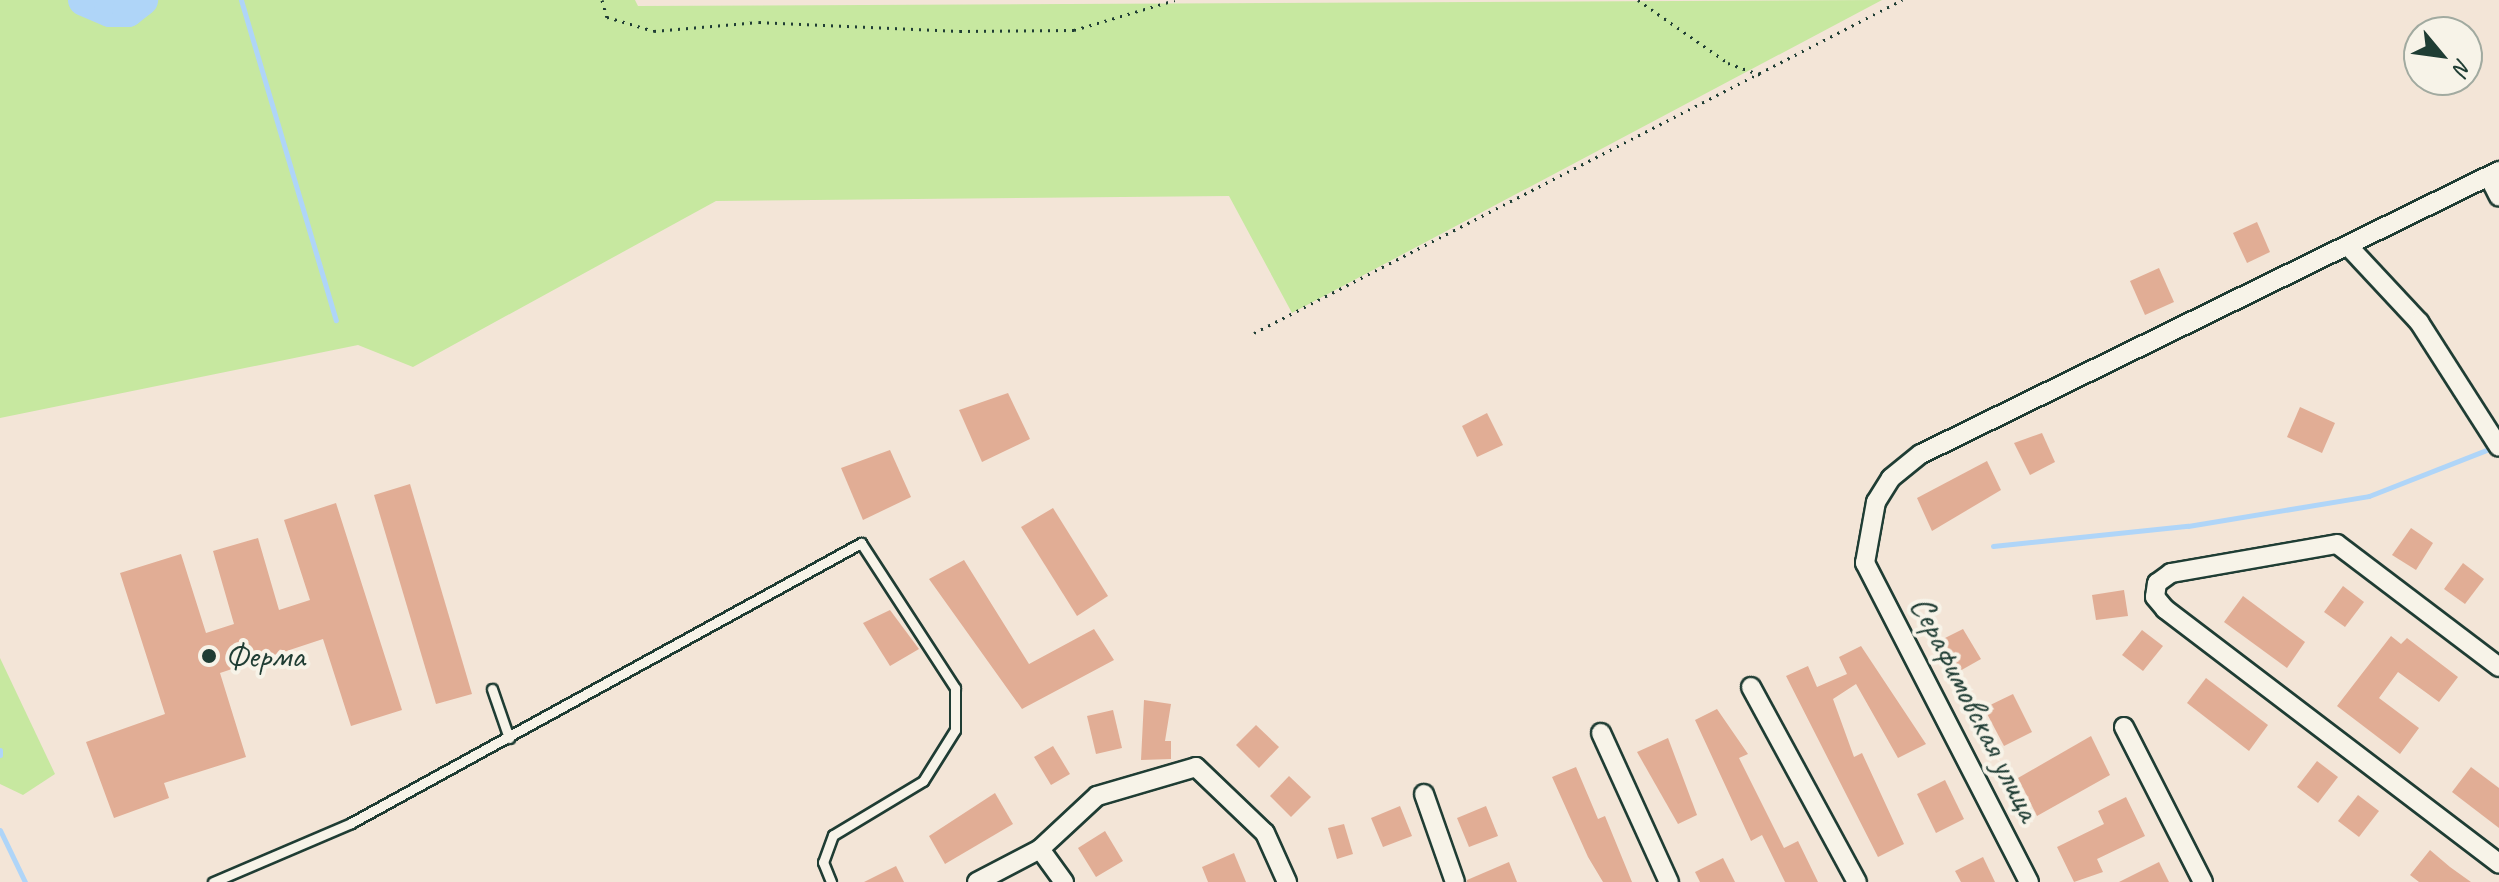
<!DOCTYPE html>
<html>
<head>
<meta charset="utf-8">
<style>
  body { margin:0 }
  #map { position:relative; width:2499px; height:882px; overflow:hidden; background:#f3e5d7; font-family:Caveat,sans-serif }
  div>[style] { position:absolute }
  .green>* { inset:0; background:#c7e8a0 }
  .stream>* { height:5px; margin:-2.5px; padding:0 2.5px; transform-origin:2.5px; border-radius:2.5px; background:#afd5f8 }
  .river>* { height:32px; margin:-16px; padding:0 16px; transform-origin:16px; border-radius:16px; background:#afd5f8 }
  .building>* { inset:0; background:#e1ad95 }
  .path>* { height:3px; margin-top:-1.5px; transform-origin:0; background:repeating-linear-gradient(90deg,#1f3d34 0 2px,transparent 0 8px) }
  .roads { filter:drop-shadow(2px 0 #1f3d34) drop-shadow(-2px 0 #1f3d34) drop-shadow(0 2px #1f3d34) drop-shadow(0 -2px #1f3d34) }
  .service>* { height:9px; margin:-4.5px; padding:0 4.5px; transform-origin:4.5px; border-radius:4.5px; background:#f7f3e8 }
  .minor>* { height:18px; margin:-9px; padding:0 9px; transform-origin:9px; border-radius:9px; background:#f7f3e8 }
  .dots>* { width:22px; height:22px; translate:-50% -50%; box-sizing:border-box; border:4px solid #f7f3e8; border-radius:50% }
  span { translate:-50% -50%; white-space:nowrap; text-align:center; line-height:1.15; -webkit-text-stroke:8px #f7f3e8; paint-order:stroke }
  .poi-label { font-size:34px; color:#1f3d34 }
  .left { translate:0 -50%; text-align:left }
  .street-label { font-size:34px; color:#1f3d34 }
  .north { position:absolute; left:2403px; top:16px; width:80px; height:80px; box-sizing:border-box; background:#f7f3e8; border:2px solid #a1aaa0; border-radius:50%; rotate:119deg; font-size:22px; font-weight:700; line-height:32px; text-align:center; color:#1f3d34 }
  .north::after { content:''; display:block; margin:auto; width:28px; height:36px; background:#1f3d34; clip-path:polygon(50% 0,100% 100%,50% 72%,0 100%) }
</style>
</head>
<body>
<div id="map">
  <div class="green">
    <i style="clip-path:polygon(0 0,635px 0,638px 6px,1882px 0,1292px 313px,1229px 196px,716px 201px,413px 367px,358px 345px,0 418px)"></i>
    <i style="clip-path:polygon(0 658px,55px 774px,23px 795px,0 784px)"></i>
  </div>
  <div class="stream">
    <i style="left:241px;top:0;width:334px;rotate:73.5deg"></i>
    <i style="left:1993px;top:546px;width:196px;rotate:-5.9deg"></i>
    <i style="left:2188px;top:526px;width:183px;rotate:-9.4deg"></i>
    <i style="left:2369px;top:496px;width:134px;rotate:-21.4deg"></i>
    <i style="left:0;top:750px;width:5px;rotate:90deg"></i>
    <i style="left:0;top:830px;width:58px;rotate:64.3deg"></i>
  </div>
  <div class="river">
    <i style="left:84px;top:0;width:28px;rotate:23deg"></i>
    <i style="left:110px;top:11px;width:18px"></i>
    <i style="left:128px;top:11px;width:18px;rotate:-38deg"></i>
  </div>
  <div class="building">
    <i style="clip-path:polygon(2257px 222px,2270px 252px,2247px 263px,2233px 233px)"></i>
    <i style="clip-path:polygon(2159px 268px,2174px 302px,2145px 315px,2130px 281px)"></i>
    <i style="clip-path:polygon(1008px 393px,1030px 439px,982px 462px,959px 410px)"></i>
    <i style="clip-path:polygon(2300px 407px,2335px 423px,2322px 453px,2287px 437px)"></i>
    <i style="clip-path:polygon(1487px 413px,1503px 445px,1477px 457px,1462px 426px)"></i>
    <i style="clip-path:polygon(2042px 433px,2055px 462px,2030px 475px,2014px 443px)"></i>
    <i style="clip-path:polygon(890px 450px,911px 497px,863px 520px,841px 468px)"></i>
    <i style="clip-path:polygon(1987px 461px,2001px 490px,1932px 531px,1917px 498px)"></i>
    <i style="clip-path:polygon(410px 484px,472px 694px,436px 704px,374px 495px)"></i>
    <i style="clip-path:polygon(336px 503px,402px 710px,351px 726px,323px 639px,220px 673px,246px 757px,164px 783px,169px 798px,114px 818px,86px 742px,165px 714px,120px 573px,181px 554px,206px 633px,234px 624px,213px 551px,258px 538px,279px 610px,310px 600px,284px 520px)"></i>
    <i style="clip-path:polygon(1053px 508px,1108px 596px,1077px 616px,1021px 527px)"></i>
    <i style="clip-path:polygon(2411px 528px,2433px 543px,2416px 570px,2392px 555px)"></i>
    <i style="clip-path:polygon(964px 560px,1029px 664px,1094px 629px,1114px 660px,1022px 709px,929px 579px)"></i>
    <i style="clip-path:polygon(2463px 563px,2484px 579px,2465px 604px,2444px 589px)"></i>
    <i style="clip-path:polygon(2343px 586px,2364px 602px,2345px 627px,2324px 612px)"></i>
    <i style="clip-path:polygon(2124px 590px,2128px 616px,2096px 620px,2092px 595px)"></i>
    <i style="clip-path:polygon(2243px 596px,2305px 642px,2287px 668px,2224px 622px)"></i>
    <i style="clip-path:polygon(890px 610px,919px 649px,890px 666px,863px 623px)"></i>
    <i style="clip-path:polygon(1963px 629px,1981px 659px,1958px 672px,1939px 641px)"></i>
    <i style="clip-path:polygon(2142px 630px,2163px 646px,2143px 671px,2122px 655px)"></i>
    <i style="clip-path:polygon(2391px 636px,2401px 644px,2407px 638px,2458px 677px,2439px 702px,2398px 672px,2379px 698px,2419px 728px,2400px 754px,2337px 706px)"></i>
    <i style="clip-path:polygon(1861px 646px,1926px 744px,1898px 758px,1856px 684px,1833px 699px,1854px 757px,1862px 753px,1904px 844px,1878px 857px,1786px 676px,1808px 666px,1817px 687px,1847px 674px,1839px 657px)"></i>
    <i style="clip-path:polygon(2206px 678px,2268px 725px,2249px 751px,2187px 703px)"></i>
    <i style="clip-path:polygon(2013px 694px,2032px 732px,2004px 746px,1984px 708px)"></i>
    <i style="clip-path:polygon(1144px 700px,1171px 704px,1165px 741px,1171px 741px,1171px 759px,1141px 760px)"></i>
    <i style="clip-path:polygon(1717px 709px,1748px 754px,1739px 758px,1784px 848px,1798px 841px,1818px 882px,1785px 882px,1762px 835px,1751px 841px,1695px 720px)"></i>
    <i style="clip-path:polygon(1113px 710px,1122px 748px,1096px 754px,1087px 716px)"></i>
    <i style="clip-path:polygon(1256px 725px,1279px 747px,1259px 768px,1236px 745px)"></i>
    <i style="clip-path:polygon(2091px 736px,2110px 775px,2037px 816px,2018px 778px)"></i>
    <i style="clip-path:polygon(1668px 738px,1697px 815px,1678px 824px,1637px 752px)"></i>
    <i style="clip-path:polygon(1053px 746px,1070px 774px,1051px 785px,1034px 757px)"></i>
    <i style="clip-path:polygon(2317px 761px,2338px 777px,2318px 803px,2297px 787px)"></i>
    <i style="clip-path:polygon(1576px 767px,1598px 819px,1605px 816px,1632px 882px,1603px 882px,1588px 857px,1552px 777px)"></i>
    <i style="clip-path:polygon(2471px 767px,2499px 788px,2499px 828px,2452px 792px)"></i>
    <i style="clip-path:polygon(1289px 776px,1311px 797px,1291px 817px,1270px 796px)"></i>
    <i style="clip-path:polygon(1945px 780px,1964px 819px,1936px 833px,1917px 794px)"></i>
    <i style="clip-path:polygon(995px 793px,1013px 824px,945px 864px,929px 836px)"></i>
    <i style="clip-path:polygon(2358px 795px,2379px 811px,2359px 837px,2338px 821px)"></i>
    <i style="clip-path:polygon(2126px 797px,2145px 836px,2097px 859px,2103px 872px,2074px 882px,2057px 847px,2104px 824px,2098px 811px)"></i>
    <i style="clip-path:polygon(1400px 806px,1412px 836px,1383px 847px,1371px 818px)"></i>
    <i style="clip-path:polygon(1486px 806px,1498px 836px,1469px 847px,1457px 818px)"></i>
    <i style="clip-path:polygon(1344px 824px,1353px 854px,1337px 859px,1328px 828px)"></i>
    <i style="clip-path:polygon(1105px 831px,1123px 861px,1096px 877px,1078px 848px)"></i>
    <i style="clip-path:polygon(2430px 850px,2450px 867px,2471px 882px,2419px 882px,2410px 875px)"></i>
    <i style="clip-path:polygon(1234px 853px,1246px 882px,1208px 882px,1202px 867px)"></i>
    <i style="clip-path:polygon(1983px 857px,1995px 882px,1961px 882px,1955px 871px)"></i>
    <i style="clip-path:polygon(1723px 858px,1735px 882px,1700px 882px,1695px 872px)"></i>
    <i style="clip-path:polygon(1509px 862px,1517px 882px,1467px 882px,1467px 880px)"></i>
    <i style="clip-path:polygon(2159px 862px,2169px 882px,2119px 882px)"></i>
    <i style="clip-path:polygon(896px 866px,904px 882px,864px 882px)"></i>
  </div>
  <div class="path">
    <i style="left:602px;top:0;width:18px;rotate:74deg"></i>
    <i style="left:607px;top:17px;width:49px;rotate:16.6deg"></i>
    <i style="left:654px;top:31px;width:105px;rotate:-4.9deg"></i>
    <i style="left:759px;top:22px;width:201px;rotate:2.6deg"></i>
    <i style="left:960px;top:31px;width:114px;rotate:-0.5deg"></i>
    <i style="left:1074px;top:30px;width:105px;rotate:-16.5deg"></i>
    <i style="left:1638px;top:0;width:110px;rotate:35deg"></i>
    <i style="left:1728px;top:63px;width:35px;rotate:20deg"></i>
    <i style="left:1254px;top:333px;width:729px;rotate:-27.2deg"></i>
  </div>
  <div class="roads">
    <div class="service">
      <i style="left:492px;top:689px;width:52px;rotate:70.9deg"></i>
      <i style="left:213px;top:882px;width:150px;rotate:-23.1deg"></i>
      <i style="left:351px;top:823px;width:582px;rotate:-28.77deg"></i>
      <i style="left:861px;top:543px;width:173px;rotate:57deg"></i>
      <i style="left:955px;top:688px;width:42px;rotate:90deg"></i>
      <i style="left:955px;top:730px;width:60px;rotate:122.1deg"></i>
      <i style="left:923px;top:781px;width:105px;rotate:149deg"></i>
      <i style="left:833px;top:835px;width:29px;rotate:110deg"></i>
      <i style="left:823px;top:862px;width:22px;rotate:68deg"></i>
    </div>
    <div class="minor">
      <i style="left:2489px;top:177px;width:22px;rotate:63deg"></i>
      <i style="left:2349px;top:247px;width:103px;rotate:47deg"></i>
      <i style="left:2419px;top:322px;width:148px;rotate:57.4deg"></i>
      <i style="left:2499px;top:667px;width:203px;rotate:-142.8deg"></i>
      <i style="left:2337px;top:544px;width:169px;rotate:170.1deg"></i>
      <i style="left:2171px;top:573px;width:17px;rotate:144deg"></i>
      <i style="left:2157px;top:583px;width:14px;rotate:98deg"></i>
      <i style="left:2155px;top:597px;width:16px;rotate:50deg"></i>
      <i style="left:2165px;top:609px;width:420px;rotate:37.3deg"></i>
      <i style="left:1751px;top:687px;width:222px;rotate:61.5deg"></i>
      <i style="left:2124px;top:727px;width:174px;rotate:63deg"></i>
      <i style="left:1601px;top:733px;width:164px;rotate:65.5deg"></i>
      <i style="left:1424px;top:794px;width:93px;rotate:70.6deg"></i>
      <i style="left:1040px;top:849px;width:41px;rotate:54deg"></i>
      <i style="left:977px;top:882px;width:71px;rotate:-27.6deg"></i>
      <i style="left:1040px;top:849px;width:78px;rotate:-42.9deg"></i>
      <i style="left:1097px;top:796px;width:103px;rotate:-16.3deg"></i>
      <i style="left:1196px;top:767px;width:95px;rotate:43.7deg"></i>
      <i style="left:1265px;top:833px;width:54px;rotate:65.8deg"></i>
      <i style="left:2029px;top:882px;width:359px;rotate:-117.2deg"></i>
      <i style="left:1865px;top:563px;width:62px;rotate:-79.8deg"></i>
      <i style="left:1876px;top:502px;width:28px;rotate:-58deg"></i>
      <i style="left:1891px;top:478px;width:38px;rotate:-39deg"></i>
      <i style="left:1921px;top:454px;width:644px;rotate:-26.09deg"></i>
    </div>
  </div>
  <div class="dots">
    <i style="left:209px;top:656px;background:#1f3d34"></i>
  </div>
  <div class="poi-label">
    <span class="left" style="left:225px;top:656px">Ферма</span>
  </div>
  <div class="street-label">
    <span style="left:1976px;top:708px;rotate:63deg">Серафимовская улица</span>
  </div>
  <div class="north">N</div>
</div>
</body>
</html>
